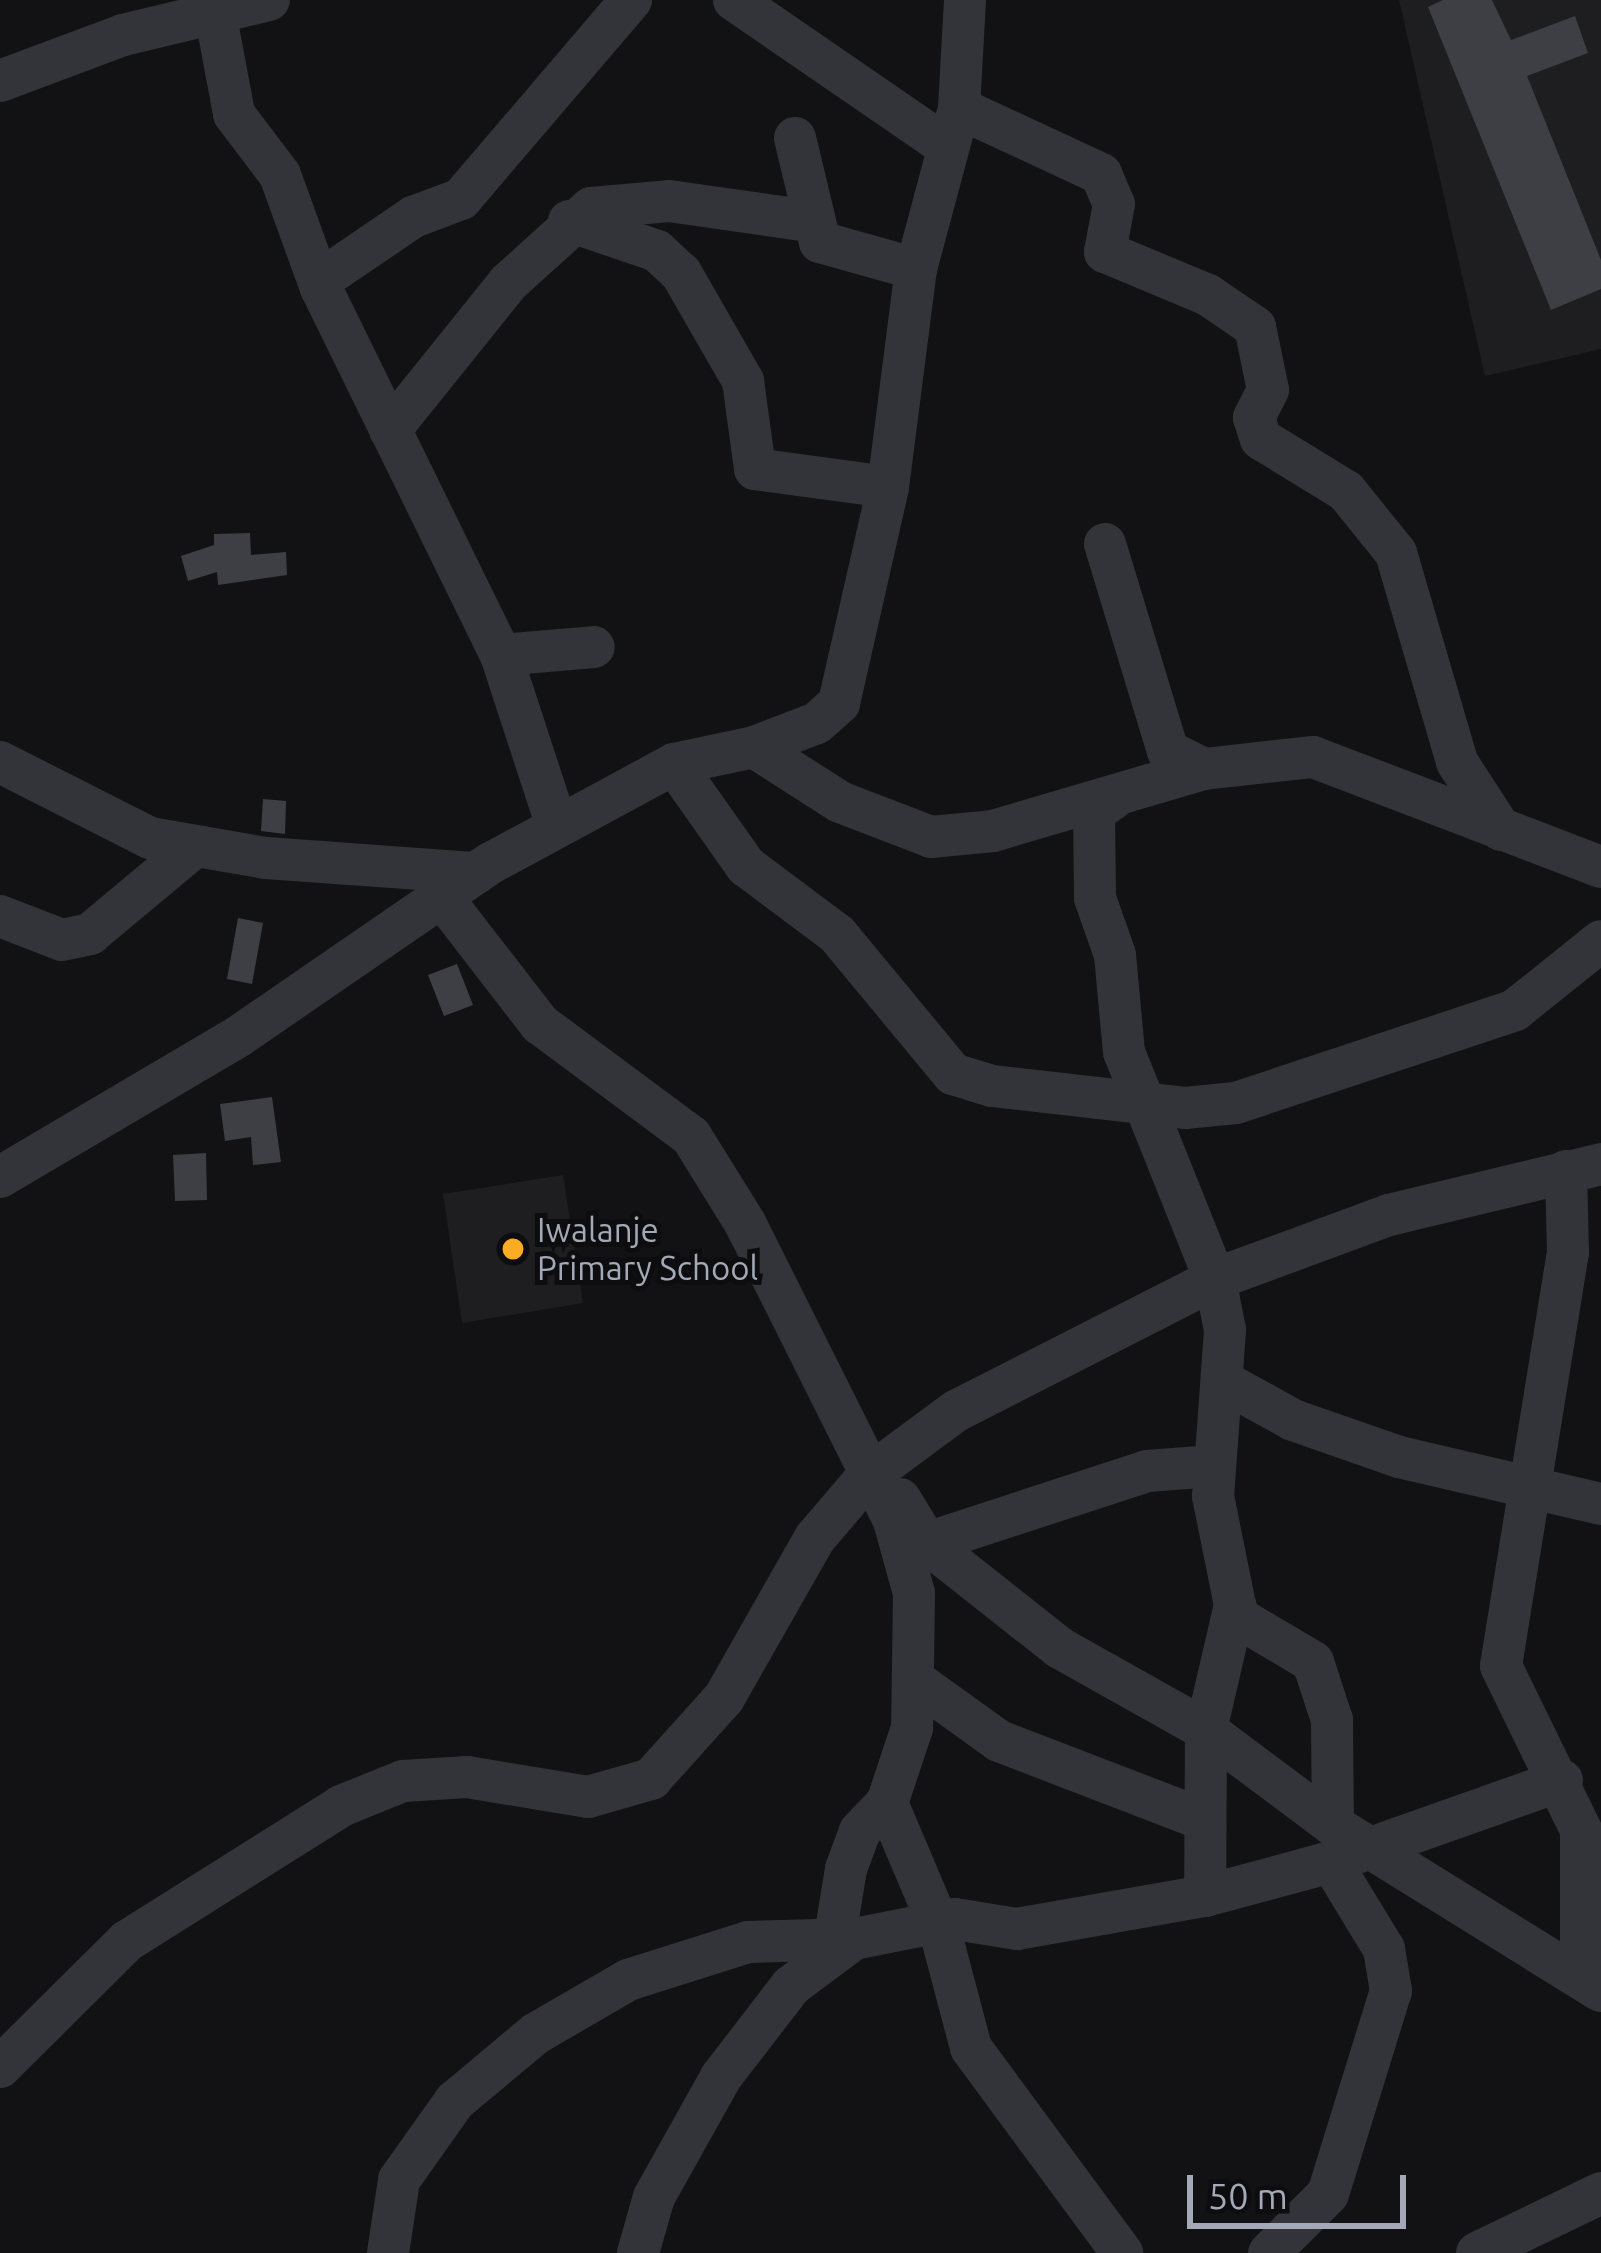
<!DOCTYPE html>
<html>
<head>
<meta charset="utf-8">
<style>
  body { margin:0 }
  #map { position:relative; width:1601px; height:2253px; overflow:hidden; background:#121214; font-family:Ubuntu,sans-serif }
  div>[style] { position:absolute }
  .built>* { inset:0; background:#1e1e21 }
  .building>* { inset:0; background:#3e3f44 }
  .minor>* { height:42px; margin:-21px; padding:0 21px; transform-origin:21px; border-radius:21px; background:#333439 }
  .dots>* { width:33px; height:33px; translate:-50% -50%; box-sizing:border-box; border:6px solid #0d0d0f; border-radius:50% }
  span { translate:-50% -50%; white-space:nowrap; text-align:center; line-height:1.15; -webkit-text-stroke:10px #0d0d0f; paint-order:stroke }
  .poi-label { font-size:33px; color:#a3a9b6 }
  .left { translate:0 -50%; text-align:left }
  .scale { position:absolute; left:1187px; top:2175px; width:219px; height:54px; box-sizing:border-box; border:6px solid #a3a9b6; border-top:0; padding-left:15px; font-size:36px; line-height:42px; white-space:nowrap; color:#a3a9b6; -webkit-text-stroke:9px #0d0d0f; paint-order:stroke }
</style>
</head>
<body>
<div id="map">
  <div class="built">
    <i style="clip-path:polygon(1399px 0,1601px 0,1601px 349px,1485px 376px)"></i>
    <i style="clip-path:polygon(563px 1175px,583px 1303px,462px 1323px,443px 1194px)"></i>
  </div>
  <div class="building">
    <i style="clip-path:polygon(1443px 0,1492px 0,1511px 40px,1575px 16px,1588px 53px,1527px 76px,1601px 260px,1601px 289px,1551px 310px,1428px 7px)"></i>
    <i style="clip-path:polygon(250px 533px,251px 555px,286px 552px,287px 575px,218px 585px,217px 572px,188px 581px,181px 556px,214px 545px,214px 534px)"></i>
    <i style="clip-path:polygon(263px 799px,286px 801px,285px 834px,261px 831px)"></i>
    <i style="clip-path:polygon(238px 918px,263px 923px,252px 984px,227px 979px)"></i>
    <i style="clip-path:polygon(457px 964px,473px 1005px,444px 1016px,428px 975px)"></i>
    <i style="clip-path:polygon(272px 1097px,281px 1162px,253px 1165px,251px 1137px,225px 1141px,220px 1104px)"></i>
    <i style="clip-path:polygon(206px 1153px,207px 1200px,175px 1201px,173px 1155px)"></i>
  </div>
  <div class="minor">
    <i style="left:734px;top:0;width:256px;rotate:34.5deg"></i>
    <i style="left:215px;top:12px;width:104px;rotate:79.4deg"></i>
    <i style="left:234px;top:114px;width:76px;rotate:53deg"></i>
    <i style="left:280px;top:175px;width:120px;rotate:70.1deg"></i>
    <i style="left:321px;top:288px;width:409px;rotate:63.9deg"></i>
    <i style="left:501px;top:655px;width:180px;rotate:71.9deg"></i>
    <i style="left:0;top:81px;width:131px;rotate:-20.5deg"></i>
    <i style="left:123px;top:35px;width:150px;rotate:-13.5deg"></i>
    <i style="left:959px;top:108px;width:157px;rotate:24.9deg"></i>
    <i style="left:1101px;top:174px;width:33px;rotate:67deg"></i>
    <i style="left:1114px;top:204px;width:49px;rotate:100.6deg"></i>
    <i style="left:1105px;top:252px;width:112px;rotate:22.7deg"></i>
    <i style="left:1208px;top:295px;width:57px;rotate:34.2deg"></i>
    <i style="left:1255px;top:327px;width:64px;rotate:78.3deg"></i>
    <i style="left:1268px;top:390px;width:31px;rotate:117deg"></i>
    <i style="left:1254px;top:418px;width:22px;rotate:72deg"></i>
    <i style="left:1261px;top:439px;width:100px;rotate:31.5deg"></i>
    <i style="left:1346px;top:491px;width:80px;rotate:51.1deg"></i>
    <i style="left:1396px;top:553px;width:218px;rotate:73.7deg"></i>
    <i style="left:1457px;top:762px;width:81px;rotate:57.1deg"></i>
    <i style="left:795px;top:138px;width:107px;rotate:76.5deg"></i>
    <i style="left:820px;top:242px;width:100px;rotate:15.7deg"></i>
    <i style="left:569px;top:221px;width:93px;rotate:18.8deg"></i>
    <i style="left:657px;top:251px;width:33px;rotate:43deg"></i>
    <i style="left:681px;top:273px;width:125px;rotate:60.1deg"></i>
    <i style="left:743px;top:381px;width:89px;rotate:82.2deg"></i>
    <i style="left:755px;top:469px;width:134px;rotate:7.7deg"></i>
    <i style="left:319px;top:281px;width:114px;rotate:-34.2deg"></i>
    <i style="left:413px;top:217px;width:51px;rotate:-20.6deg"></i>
    <i style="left:461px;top:199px;width:262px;rotate:-49.5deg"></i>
    <i style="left:390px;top:430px;width:189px;rotate:-51.2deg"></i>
    <i style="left:508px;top:283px;width:112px;rotate:-42.1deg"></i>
    <i style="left:591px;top:208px;width:78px;rotate:-5.1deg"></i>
    <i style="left:669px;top:201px;width:141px;rotate:8.1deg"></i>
    <i style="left:1105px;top:544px;width:216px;rotate:73.1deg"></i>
    <i style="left:1168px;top:751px;width:40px;rotate:26.6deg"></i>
    <i style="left:501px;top:655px;width:93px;rotate:-4.9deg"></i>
    <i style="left:754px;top:747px;width:102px;rotate:32.6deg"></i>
    <i style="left:840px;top:802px;width:97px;rotate:21deg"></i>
    <i style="left:931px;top:837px;width:62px;rotate:-5.5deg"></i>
    <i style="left:993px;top:831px;width:220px;rotate:-16.4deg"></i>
    <i style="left:1204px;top:769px;width:110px;rotate:-6.3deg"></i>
    <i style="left:1313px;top:757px;width:308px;rotate:20.9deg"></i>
    <i style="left:0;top:762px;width:168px;rotate:26.9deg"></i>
    <i style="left:150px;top:838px;width:118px;rotate:9.8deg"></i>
    <i style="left:266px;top:858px;width:211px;rotate:4.1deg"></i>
    <i style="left:674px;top:764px;width:125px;rotate:54.8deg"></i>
    <i style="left:746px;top:866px;width:114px;rotate:36.8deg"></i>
    <i style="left:837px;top:934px;width:182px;rotate:50.4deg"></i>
    <i style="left:953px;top:1074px;width:41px;rotate:17.1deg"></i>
    <i style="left:992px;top:1086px;width:194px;rotate:6.5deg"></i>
    <i style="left:1185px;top:1108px;width:51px;rotate:-5.6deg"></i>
    <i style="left:1236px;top:1103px;width:294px;rotate:-18.4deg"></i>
    <i style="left:1515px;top:1010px;width:110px;rotate:-38.7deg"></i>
    <i style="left:1114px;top:798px;width:24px;rotate:145deg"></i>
    <i style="left:1094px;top:812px;width:86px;rotate:89.3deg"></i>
    <i style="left:1095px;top:898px;width:60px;rotate:70.7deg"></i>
    <i style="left:1115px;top:955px;width:97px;rotate:84.7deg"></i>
    <i style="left:1124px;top:1052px;width:245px;rotate:68.2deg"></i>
    <i style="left:1215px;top:1279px;width:52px;rotate:78.9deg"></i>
    <i style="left:1225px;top:1330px;width:166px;rotate:94.1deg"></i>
    <i style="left:1213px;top:1496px;width:111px;rotate:78.6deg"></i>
    <i style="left:1235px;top:1605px;width:128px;rotate:103.1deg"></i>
    <i style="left:1206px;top:1730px;width:166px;rotate:90.3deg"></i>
    <i style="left:441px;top:896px;width:162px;rotate:52.3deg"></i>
    <i style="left:540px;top:1024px;width:188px;rotate:36.6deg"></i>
    <i style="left:691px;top:1136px;width:102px;rotate:58.2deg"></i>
    <i style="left:745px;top:1223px;width:333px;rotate:63.4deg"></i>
    <i style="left:894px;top:1521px;width:75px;rotate:74.5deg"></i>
    <i style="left:914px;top:1593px;width:135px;rotate:90.8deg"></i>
    <i style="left:912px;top:1728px;width:79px;rotate:108.4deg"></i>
    <i style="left:887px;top:1803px;width:130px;rotate:67deg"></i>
    <i style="left:938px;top:1923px;width:129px;rotate:75.2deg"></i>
    <i style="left:971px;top:2048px;width:255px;rotate:53.6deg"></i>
    <i style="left:0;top:916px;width:66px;rotate:21.2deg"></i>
    <i style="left:62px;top:940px;width:29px;rotate:-12deg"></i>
    <i style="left:90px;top:934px;width:134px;rotate:-39.9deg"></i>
    <i style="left:1566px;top:1171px;width:81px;rotate:88.6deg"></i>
    <i style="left:1568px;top:1252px;width:419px;rotate:99.2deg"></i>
    <i style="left:1501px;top:1666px;width:182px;rotate:64deg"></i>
    <i style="left:1581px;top:1830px;width:128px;rotate:90deg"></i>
    <i style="left:1581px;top:1958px;width:34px;rotate:63deg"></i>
    <i style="left:0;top:1177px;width:277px;rotate:-30.5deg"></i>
    <i style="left:239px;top:1036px;width:306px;rotate:-34.5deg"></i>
    <i style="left:491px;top:863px;width:208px;rotate:-28.4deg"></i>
    <i style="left:674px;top:764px;width:82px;rotate:-12deg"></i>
    <i style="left:754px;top:747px;width:67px;rotate:-20.9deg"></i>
    <i style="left:817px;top:723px;width:30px;rotate:-42deg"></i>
    <i style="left:839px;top:703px;width:221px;rotate:-77.2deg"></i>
    <i style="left:888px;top:487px;width:220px;rotate:-82.7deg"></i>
    <i style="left:916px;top:269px;width:167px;rotate:-75deg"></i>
    <i style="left:959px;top:108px;width:108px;rotate:-86.8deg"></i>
    <i style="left:1224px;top:1382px;width:79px;rotate:28.8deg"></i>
    <i style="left:1293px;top:1420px;width:112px;rotate:19.2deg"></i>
    <i style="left:1399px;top:1457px;width:207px;rotate:13.1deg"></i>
    <i style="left:900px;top:1499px;width:52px;rotate:58.5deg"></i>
    <i style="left:927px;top:1543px;width:169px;rotate:38.3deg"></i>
    <i style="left:1060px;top:1648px;width:167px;rotate:29.3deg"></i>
    <i style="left:1206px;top:1730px;width:159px;rotate:36.8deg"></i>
    <i style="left:1333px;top:1825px;width:315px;rotate:31.8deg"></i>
    <i style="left:927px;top:1543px;width:231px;rotate:-18.1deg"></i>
    <i style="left:1147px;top:1471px;width:67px;rotate:-4.3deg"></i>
    <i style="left:1235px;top:1605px;width:14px;rotate:73deg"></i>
    <i style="left:1239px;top:1618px;width:86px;rotate:30.7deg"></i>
    <i style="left:1313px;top:1662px;width:61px;rotate:71.9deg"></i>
    <i style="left:1332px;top:1720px;width:105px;rotate:89.5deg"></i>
    <i style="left:917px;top:1682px;width:101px;rotate:35.7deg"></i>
    <i style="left:999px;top:1741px;width:215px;rotate:21deg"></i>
    <i style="left:0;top:2067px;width:179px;rotate:-44.8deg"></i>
    <i style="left:127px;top:1941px;width:253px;rotate:-32.2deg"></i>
    <i style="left:341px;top:1806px;width:67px;rotate:-22deg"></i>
    <i style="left:403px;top:1781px;width:64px;rotate:-3.6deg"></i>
    <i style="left:467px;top:1777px;width:123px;rotate:9.4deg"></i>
    <i style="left:588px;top:1797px;width:66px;rotate:-15.9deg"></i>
    <i style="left:651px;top:1779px;width:109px;rotate:-48deg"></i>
    <i style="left:724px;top:1698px;width:184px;rotate:-60.4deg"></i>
    <i style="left:815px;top:1538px;width:82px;rotate:-49.5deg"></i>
    <i style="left:868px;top:1476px;width:109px;rotate:-36.5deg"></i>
    <i style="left:956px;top:1411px;width:291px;rotate:-27deg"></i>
    <i style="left:1215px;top:1279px;width:185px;rotate:-20.2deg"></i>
    <i style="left:1389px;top:1215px;width:218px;rotate:-13.5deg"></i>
    <i style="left:388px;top:2253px;width:74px;rotate:-81.4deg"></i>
    <i style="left:399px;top:2180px;width:97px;rotate:-54.7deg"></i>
    <i style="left:455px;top:2101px;width:104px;rotate:-39.9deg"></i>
    <i style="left:535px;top:2034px;width:108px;rotate:-30.1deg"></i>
    <i style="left:628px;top:1980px;width:126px;rotate:-17.6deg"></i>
    <i style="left:748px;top:1942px;width:106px;rotate:-1.6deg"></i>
    <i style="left:854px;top:1939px;width:103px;rotate:-11.2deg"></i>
    <i style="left:955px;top:1919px;width:63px;rotate:9.2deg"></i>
    <i style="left:1017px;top:1929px;width:191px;rotate:-10deg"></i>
    <i style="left:1205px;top:1896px;width:131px;rotate:-15.1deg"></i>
    <i style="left:1331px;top:1862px;width:245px;rotate:-19.5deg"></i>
    <i style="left:638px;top:2253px;width:58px;rotate:-74.1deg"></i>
    <i style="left:654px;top:2197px;width:137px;rotate:-60.8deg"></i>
    <i style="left:721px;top:2077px;width:115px;rotate:-52.4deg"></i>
    <i style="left:791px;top:1986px;width:79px;rotate:-36.7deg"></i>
    <i style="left:854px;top:1939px;width:20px;rotate:-153deg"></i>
    <i style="left:836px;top:1930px;width:62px;rotate:-80.7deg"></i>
    <i style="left:846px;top:1869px;width:40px;rotate:-69.8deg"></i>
    <i style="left:860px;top:1831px;width:39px;rotate:-46deg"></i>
    <i style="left:1269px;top:2253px;width:83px;rotate:-45deg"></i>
    <i style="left:1328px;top:2194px;width:213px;rotate:-72.8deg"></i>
    <i style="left:1391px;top:1991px;width:43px;rotate:-99.5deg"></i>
    <i style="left:1384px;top:1949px;width:102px;rotate:-121.3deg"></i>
    <i style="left:1477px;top:2253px;width:138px;rotate:-25.8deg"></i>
  </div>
  <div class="dots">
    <i style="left:513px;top:1249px;background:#fcac23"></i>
  </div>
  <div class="poi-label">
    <span class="left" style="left:537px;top:1249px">Iwalanje<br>Primary School</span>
  </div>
  <div class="scale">50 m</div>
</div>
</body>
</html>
